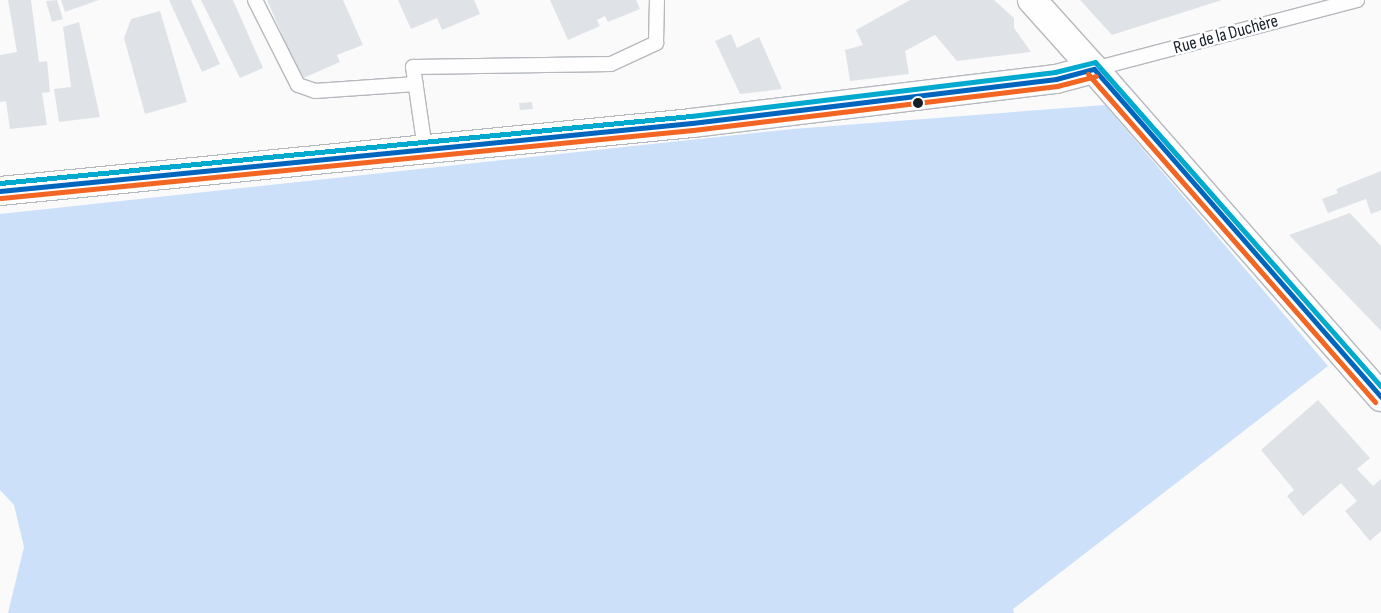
<!DOCTYPE html>
<html>
<head>
<meta charset="utf-8">
<style>
  body { margin:0 }
  #map { position:relative; width:1381px; height:613px; overflow:hidden; background:#fafafa; font-family:"Sofia Sans Condensed",sans-serif }
  div>[style] { position:absolute }
  .green>* { inset:0; background:#cce0fa }
  .building>* { inset:0; background:#dfe3e8 }
  .roads { filter:drop-shadow(1px 0 #b5b9be) drop-shadow(-1px 0 #b5b9be) drop-shadow(0 1px #b5b9be) drop-shadow(0 -1px #b5b9be) }
  .lane>* { height:14px; margin:-7px; padding:0 7px; transform-origin:7px; border-radius:7px; background:#fefefe }
  .street>* { height:28px; margin:-14px; padding:0 14px; transform-origin:14px; border-radius:14px; background:#fefefe }
  .secondary>* { height:28px; margin:-14px; padding:0 14px; transform-origin:14px; border-radius:14px; background:#fefefe }
  .bus-1>* { height:5px; margin:-2.5px; padding:0 2.5px; transform-origin:2.5px; border-radius:2.5px; background:#0065bd }
  .bus-2>* { height:5px; margin:-2.5px; padding:0 2.5px; transform-origin:2.5px; border-radius:2.5px; background:#f26522 }
  .bus-3>* { height:5px; margin:-2.5px; padding:0 2.5px; transform-origin:2.5px; border-radius:2.5px; background:#00a9ce }
  .dots>* { width:14px; height:14px; translate:-50% -50%; box-sizing:border-box; border:2px solid #fff; border-radius:50% }
  span { translate:-50% -50%; white-space:nowrap; text-align:center; line-height:1.15; -webkit-text-stroke:5px #fff; paint-order:stroke }
  .street-label { font-size:18px; color:#151d26 }
</style>
</head>
<body>
<div id="map">
  <div class="green">
    <i style="clip-path:polygon(1105px 105px,1328px 366px,1013px 609px,1014px 613px,8px 613px,24px 547px,14px 505px,0 490px,0 214px,793px 129px)"></i>
  </div>
  <div class="building">
    <i style="clip-path:polygon(8px 0,31px 0,39px 62px,47px 61px,48px 70px,50px 92px,42px 93px,47px 125px,10px 129px,6px 101px,0 102px,0 55px,17px 52px)"></i>
    <i style="clip-path:polygon(57px 0,63px 19px,52px 22px,46px 1px)"></i>
    <i style="clip-path:polygon(61px 0,99px 0,65px 12px)"></i>
    <i style="clip-path:polygon(169px 0,191px 0,220px 64px,202px 72px)"></i>
    <i style="clip-path:polygon(201px 0,233px 0,263px 68px,240px 78px)"></i>
    <i style="clip-path:polygon(267px 0,343px 0,363px 45px,337px 55px,340px 62px,301px 79px)"></i>
    <i style="clip-path:polygon(398px 0,474px 0,480px 14px,442px 30px,437px 18px,411px 29px)"></i>
    <i style="clip-path:polygon(550px 0,636px 0,640px 9px,608px 22px,605px 16px,597px 20px,600px 26px,568px 40px)"></i>
    <i style="clip-path:polygon(910px 0,994px 0,1014px 18px,1014px 28px,1031px 52px,957px 61px,935px 35px,905px 51px,909px 74px,850px 81px,845px 50px,863px 45px,856px 30px)"></i>
    <i style="clip-path:polygon(1080px 0,1222px 0,1112px 35px)"></i>
    <i style="clip-path:polygon(160px 11px,187px 102px,145px 114px,124px 38px,131px 19px)"></i>
    <i style="clip-path:polygon(79px 22px,100px 117px,59px 122px,54px 89px,71px 87px,63px 27px)"></i>
    <i style="clip-path:polygon(731px 34px,737px 48px,759px 37px,782px 89px,740px 94px,715px 41px)"></i>
    <i style="clip-path:polygon(532px 102px,533px 109px,520px 110px,519px 103px)"></i>
    <i style="clip-path:polygon(1381px 171px,1381px 210px,1371px 214px,1366px 199px,1328px 213px,1322px 199px,1338px 193px,1336px 189px)"></i>
    <i style="clip-path:polygon(1350px 213px,1381px 246px,1381px 331px,1289px 235px)"></i>
    <i style="clip-path:polygon(1318px 400px,1370px 458px,1357px 469px,1373px 486px,1381px 479px,1381px 531px,1370px 541px,1345px 511px,1357px 501px,1341px 483px,1303px 516px,1287px 496px,1294px 490px,1261px 450px)"></i>
  </div>
  <div class="roads">
    <div class="lane">
      <i style="left:255px;top:0;width:95px;rotate:63.2deg"></i>
      <i style="left:298px;top:85px;width:18px;rotate:19deg"></i>
      <i style="left:315px;top:91px;width:101px;rotate:-4deg"></i>
      <i style="left:1094px;top:69px;width:272px;rotate:-14.7deg"></i>
      <i style="left:425px;top:149px;width:83px;rotate:-98.3deg"></i>
      <i style="left:413px;top:67px;width:198px;rotate:-0.9deg"></i>
      <i style="left:611px;top:64px;width:50px;rotate:-25deg"></i>
      <i style="left:656px;top:43px;width:43px;rotate:-88.7deg"></i>
    </div>
    <div class="street">
      <i style="left:1032px;top:0;width:93px;rotate:48.1deg"></i>
    </div>
    <div class="secondary">
      <i style="left:0;top:191px;width:695px;rotate:-5.61deg"></i>
      <i style="left:692px;top:123px;width:367px;rotate:-6.9deg"></i>
      <i style="left:1056px;top:79px;width:39px;rotate:-15deg"></i>
      <i style="left:1094px;top:69px;width:436px;rotate:48.8deg"></i>
    </div>
  </div>
  <div class="bus-1">
    <i style="left:1094px;top:69px;width:436px;rotate:48.8deg"></i>
    <i style="left:0;top:191px;width:695px;rotate:-5.61deg"></i>
    <i style="left:692px;top:123px;width:367px;rotate:-6.9deg"></i>
    <i style="left:1056px;top:79px;width:39px;rotate:-15deg"></i>
  </div>
  <div class="bus-2">
    <i style="left:1088px;top:74px;width:436px;rotate:48.8deg"></i>
    <i style="left:1px;top:198px;width:695px;rotate:-5.61deg"></i>
    <i style="left:693px;top:130px;width:367px;rotate:-6.9deg"></i>
    <i style="left:1057px;top:86px;width:40px;rotate:-14.4deg"></i>
  </div>
  <div class="bus-3">
    <i style="left:0;top:183px;width:694px;rotate:-5.54deg"></i>
    <i style="left:691px;top:116px;width:367px;rotate:-6.9deg"></i>
    <i style="left:1055px;top:72px;width:41px;rotate:-14deg"></i>
    <i style="left:1095px;top:62px;width:432px;rotate:48.6deg"></i>
  </div>
  <div class="dots">
    <i style="left:918px;top:103px;background:#151d26"></i>
  </div>
  <div class="street-label">
    <span style="left:1226px;top:35px;rotate:-15deg">Rue de la Duchère</span>
  </div>
</div>
</body>
</html>
